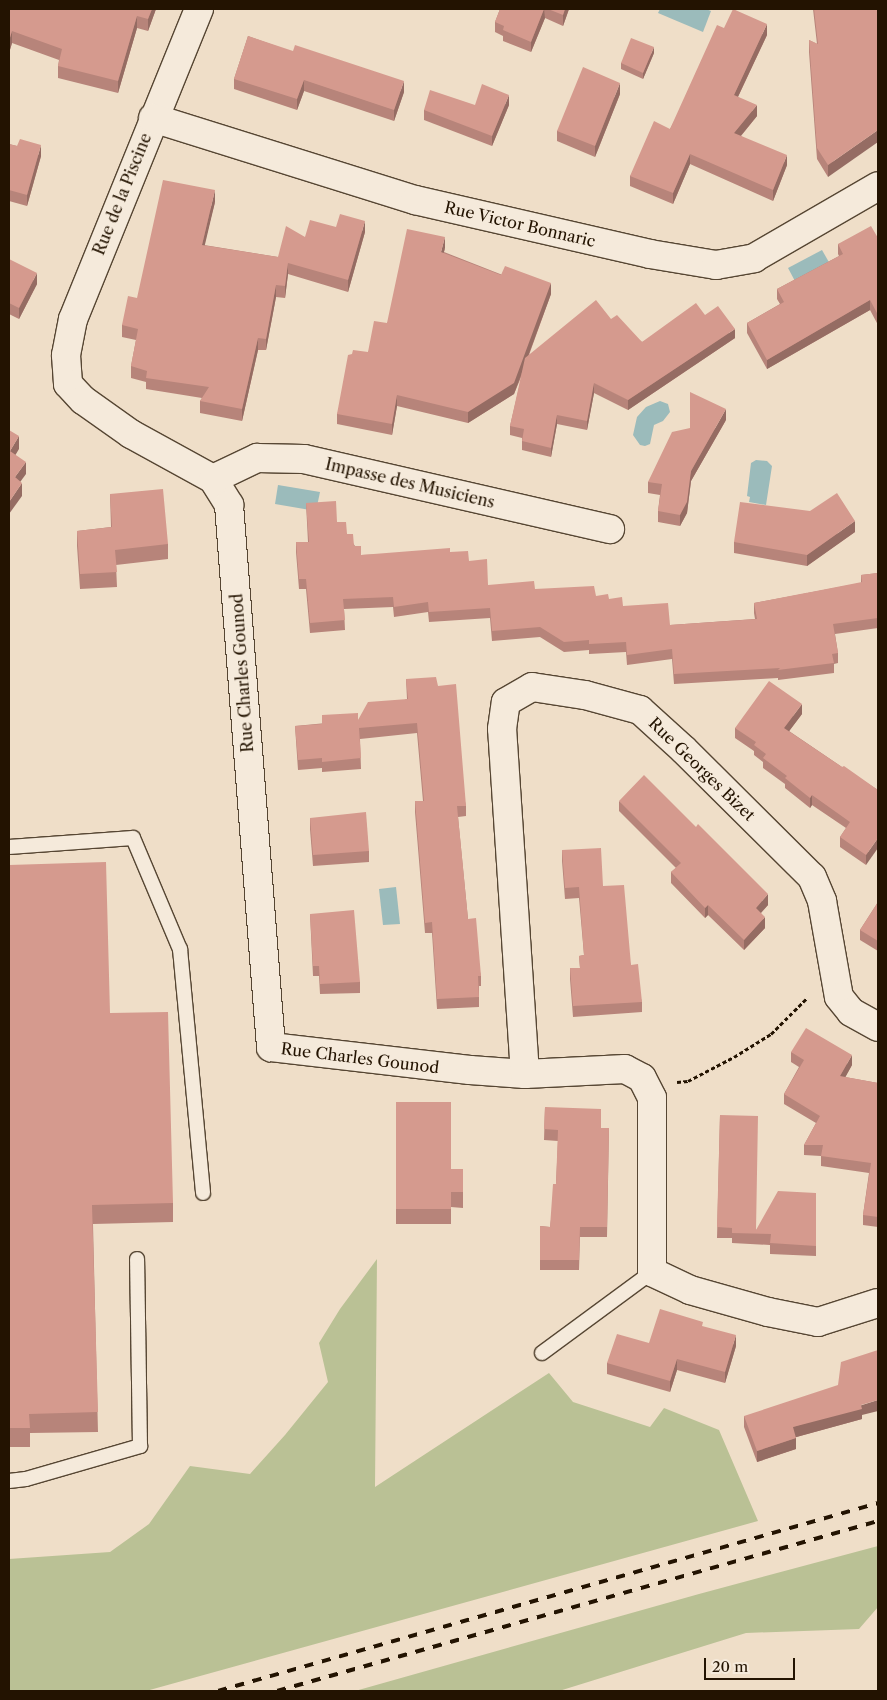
<!DOCTYPE html>
<html>
<head>
<meta charset="utf-8">
<style>
  body { margin:0 }
  #map { position:relative; width:887px; height:1700px; overflow:hidden; background:#efdec8; font-family:"Libre Caslon Text",serif }
  div>[style] { position:absolute }
  .green>* { inset:0; background:#bac195 }
  .water>* { inset:0; background:#9bbbbb }
  .path>* { height:3px; margin-top:-1.5px; transform-origin:0; background:repeating-linear-gradient(90deg,#231301 0 4px,transparent 0 6.5px) }
  .roads { filter:drop-shadow(1px 0 #564633) drop-shadow(-1px 0 #564633) drop-shadow(0 1px #564633) drop-shadow(0 -1px #564633) }
  .service>* { height:14px; margin:-7px; padding:0 7px; transform-origin:7px; border-radius:7px; background:#f5eadb }
  .minor>* { height:28px; margin:-14px; padding:0 14px; transform-origin:14px; border-radius:14px; background:#f5eadb }
  .rail>* { height:4px; margin-top:-2px; transform-origin:0; background:repeating-linear-gradient(90deg,#231301 0 9px,transparent 0 18px) }
  .wall>* { inset:0; background:#b7847a }
  .shaded-wall>* { inset:0; background:#956c63 }
  .building>* { inset:0; background:#d59a8e }
  span { translate:-50% -50%; white-space:nowrap; text-align:center; line-height:1.15; -webkit-text-stroke:5px #f5eadb; paint-order:stroke }
  .street-label { font-size:16px; color:#231301 }
  .frame { position:absolute; inset:0; border:10px solid #231301; pointer-events:none }
  .scale { position:absolute; left:704px; top:1658px; width:91px; height:22px; box-sizing:border-box; border:2px solid #231301; border-top:0; padding-left:6px; font-size:15px; line-height:18px; white-space:nowrap; color:#231301; -webkit-text-stroke:4px #f5eadb; paint-order:stroke }
</style>
</head>
<body>
<div id="map">
  <div class="green">
    <i style="clip-path:polygon(377px 1259px,375px 1487px,549px 1373px,573px 1402px,650px 1427px,664px 1408px,719px 1430px,758px 1521px,146px 1691px,9px 1691px,9px 1559px,110px 1552px,149px 1524px,190px 1466px,250px 1474px,285px 1435px,328px 1382px,319px 1343px,340px 1309px)"></i>
    <i style="clip-path:polygon(878px 1546px,878px 1607px,859px 1629px,746px 1633px,559px 1691px,355px 1691px,699px 1594px)"></i>
  </div>
  <div class="water">
    <i style="clip-path:polygon(660px 9px,706px 9px,711px 11px,703px 32px,658px 13px)"></i>
    <i style="clip-path:polygon(822px 250px,830px 264px,796px 283px,788px 268px)"></i>
    <i style="clip-path:polygon(660px 401px,668px 404px,670px 412px,663px 421px,654px 425px,650px 444px,645px 446px,640px 445px,633px 435px,637px 417px,646px 407px)"></i>
    <i style="clip-path:polygon(756px 460px,767px 461px,772px 466px,766px 505px,749px 502px,750px 497px,747px 496px,751px 463px)"></i>
    <i style="clip-path:polygon(278px 485px,320px 492px,316px 511px,275px 504px)"></i>
    <i style="clip-path:polygon(396px 887px,400px 924px,383px 925px,379px 889px)"></i>
  </div>
  <div class="path">
    <i style="left:677px;top:1082px;width:11px;rotate:-5deg"></i>
    <i style="left:688px;top:1081px;width:52px;rotate:-27.6deg"></i>
    <i style="left:734px;top:1057px;width:44px;rotate:-31.9deg"></i>
    <i style="left:771px;top:1034px;width:52px;rotate:-45deg"></i>
  </div>
  <div class="roads">
    <div class="service">
      <i style="left:9px;top:847px;width:124px;rotate:-4.2deg"></i>
      <i style="left:133px;top:838px;width:121px;rotate:67.1deg"></i>
      <i style="left:180px;top:949px;width:245px;rotate:84.6deg"></i>
      <i style="left:542px;top:1353px;width:137px;rotate:-36.4deg"></i>
      <i style="left:9px;top:1481px;width:17px;rotate:-7deg"></i>
      <i style="left:26px;top:1479px;width:119px;rotate:-16.1deg"></i>
      <i style="left:140px;top:1446px;width:187px;rotate:-90.9deg"></i>
    </div>
    <div class="minor">
      <i style="left:199px;top:9px;width:335px;rotate:112.1deg"></i>
      <i style="left:73px;top:319px;width:37px;rotate:101deg"></i>
      <i style="left:66px;top:355px;width:29px;rotate:86deg"></i>
      <i style="left:68px;top:384px;width:22px;rotate:47deg"></i>
      <i style="left:83px;top:400px;width:59px;rotate:35.3deg"></i>
      <i style="left:131px;top:434px;width:94px;rotate:28.8deg"></i>
      <i style="left:213px;top:479px;width:31px;rotate:58deg"></i>
      <i style="left:229px;top:505px;width:544px;rotate:85.57deg"></i>
      <i style="left:271px;top:1047px;width:200px;rotate:6.6deg"></i>
      <i style="left:470px;top:1070px;width:55px;rotate:4.2deg"></i>
      <i style="left:525px;top:1074px;width:100px;rotate:-2.9deg"></i>
      <i style="left:625px;top:1069px;width:19px;rotate:28deg"></i>
      <i style="left:642px;top:1078px;width:22px;rotate:63deg"></i>
      <i style="left:652px;top:1098px;width:174px;rotate:90deg"></i>
      <i style="left:652px;top:1272px;width:42px;rotate:25.3deg"></i>
      <i style="left:690px;top:1290px;width:81px;rotate:15.8deg"></i>
      <i style="left:768px;top:1312px;width:51px;rotate:11.3deg"></i>
      <i style="left:818px;top:1322px;width:63px;rotate:-17.6deg"></i>
      <i style="left:153px;top:118px;width:275px;rotate:17.4deg"></i>
      <i style="left:415px;top:200px;width:241px;rotate:12.9deg"></i>
      <i style="left:650px;top:254px;width:67px;rotate:9.5deg"></i>
      <i style="left:716px;top:265px;width:39px;rotate:-10deg"></i>
      <i style="left:754px;top:258px;width:143px;rotate:-30.1deg"></i>
      <i style="left:213px;top:479px;width:49px;rotate:-25.5deg"></i>
      <i style="left:257px;top:458px;width:47px;rotate:1.2deg"></i>
      <i style="left:304px;top:459px;width:314px;rotate:12.9deg"></i>
      <i style="left:525px;top:1074px;width:346px;rotate:-93.8deg"></i>
      <i style="left:502px;top:729px;width:27px;rotate:-82deg"></i>
      <i style="left:506px;top:702px;width:30px;rotate:-30deg"></i>
      <i style="left:532px;top:687px;width:54px;rotate:8.6deg"></i>
      <i style="left:585px;top:695px;width:57px;rotate:15.3deg"></i>
      <i style="left:640px;top:710px;width:59px;rotate:42.3deg"></i>
      <i style="left:684px;top:750px;width:180px;rotate:44.8deg"></i>
      <i style="left:812px;top:877px;width:26px;rotate:67deg"></i>
      <i style="left:822px;top:901px;width:97px;rotate:80deg"></i>
      <i style="left:839px;top:997px;width:19px;rotate:51deg"></i>
      <i style="left:851px;top:1012px;width:31px;rotate:29deg"></i>
    </div>
  </div>
  <div class="rail">
    <i style="left:218px;top:1691px;width:686px;rotate:-15.9deg"></i>
    <i style="left:277px;top:1691px;width:625px;rotate:-15.79deg"></i>
  </div>
  <div class="wall">
    <i style="clip-path:polygon(9px 9px,156px 9px,148px 31px,137px 28px,118px 93px,58px 78px,58px 66px,59px 60px,12px 43px,9px 53px)"></i>
    <i style="clip-path:polygon(500px 9px,569px 9px,563px 26px,545px 18px,531px 52px,503px 41px,503px 36px,495px 32px,495px 22px)"></i>
    <i style="clip-path:polygon(813px 9px,878px 9px,828px 177px,817px 159px,809px 52px,809px 40px,817px 44px)"></i>
    <i style="clip-path:polygon(724px 28px,767px 35px,738px 97px,757px 116px,741px 136px,787px 165px,773px 201px,690px 164px,673px 204px,630px 186px,630px 176px,670px 129px)"></i>
    <i style="clip-path:polygon(248px 36px,404px 92px,394px 121px,304px 91px,297px 110px,234px 89px,234px 79px)"></i>
    <i style="clip-path:polygon(654px 53px,643px 79px,621px 69px,621px 63px)"></i>
    <i style="clip-path:polygon(620px 94px,595px 157px,557px 141px,557px 131px)"></i>
    <i style="clip-path:polygon(475px 105px,509px 105px,492px 146px,424px 120px,424px 110px)"></i>
    <i style="clip-path:polygon(9px 144px,17px 146px,41px 156px,27px 206px,9px 201px)"></i>
    <i style="clip-path:polygon(215px 202px,204px 245px,278px 257px,305px 237px,336px 227px,365px 232px,348px 292px,288px 274px,285px 298px,276px 297px,266px 350px,258px 350px,242px 421px,200px 413px,200px 401px,202px 398px,146px 389px,146px 382px,131px 378px,131px 366px,136px 340px,122px 337px,122px 325px)"></i>
    <i style="clip-path:polygon(878px 238px,878px 325px,870px 310px,767px 369px,747px 333px,747px 323px,780px 304px,777px 299px,777px 289px,839px 256px,838px 254px,838px 244px)"></i>
    <i style="clip-path:polygon(445px 248px,444px 252px,551px 294px,529px 355px,611px 319px,642px 342px,705px 315px,735px 338px,628px 410px,594px 393px,587px 430px,557px 424px,551px 457px,522px 450px,522px 438px,510px 435px,510px 426px,522px 375px,514px 394px,468px 423px,397px 406px,392px 435px,337px 424px,337px 414px,368px 352px,387px 323px)"></i>
    <i style="clip-path:polygon(9px 259px,37px 284px,19px 319px,9px 314px)"></i>
    <i style="clip-path:polygon(726px 420px,691px 481px,687px 513px,680px 526px,658px 522px,658px 511px,660px 495px,648px 493px,648px 482px)"></i>
    <i style="clip-path:polygon(110px 494px,168px 544px,168px 559px,116px 565px,117px 587px,80px 589px,77px 546px,77px 531px,111px 527px)"></i>
    <i style="clip-path:polygon(306px 503px,337px 522px,347px 534px,361px 555px,450px 552px,469px 561px,488px 585px,596px 596px,609px 599px,623px 606px,670px 625px,755px 619px,754px 613px,754px 603px,861px 583px,861px 575px,878px 573px,878px 628px,835px 634px,838px 653px,838px 663px,834px 664px,834px 673px,778px 680px,778px 678px,674px 684px,672px 659px,627px 665px,626px 652px,589px 654px,589px 650px,564px 652px,540px 637px,492px 641px,490px 618px,429px 622px,428px 612px,394px 617px,393px 607px,344px 609px,345px 630px,310px 633px,306px 589px,299px 589px,296px 552px,296px 542px,308px 542px)"></i>
    <i style="clip-path:polygon(855px 532px,807px 566px,734px 553px,734px 542px)"></i>
    <i style="clip-path:polygon(406px 679px,438px 686px,466px 806px,466px 816px,458px 817px,468px 919px,481px 976px,481px 986px,479px 986px,479px 1007px,437px 1009px,432px 933px,425px 933px,415px 812px,415px 801px,423px 801px,417px 733px,360px 739px,361px 769px,322px 772px,322px 768px,298px 770px,295px 726px,358px 720px,407px 699px)"></i>
    <i style="clip-path:polygon(802px 714px,789px 731px,842px 767px,878px 790px,866px 865px,840px 847px,840px 837px,846px 828px,812px 805px,810px 808px,785px 788px,785px 784px,763px 768px,763px 762px,754px 755px,754px 751px,735px 738px,735px 728px)"></i>
    <i style="clip-path:polygon(619px 801px,768px 905px,761px 913px,765px 928px,744px 950px,708px 915px,705px 918px,671px 883px,671px 872px,676px 868px,619px 811px)"></i>
    <i style="clip-path:polygon(310px 818px,369px 851px,369px 862px,313px 866px,310px 829px)"></i>
    <i style="clip-path:polygon(562px 850px,603px 886px,631px 965px,642px 1002px,642px 1012px,573px 1017px,570px 979px,570px 968px,580px 968px,579px 956px,584px 955px,579px 898px,565px 899px,562px 861px)"></i>
    <i style="clip-path:polygon(9px 865px,110px 1013px,173px 1203px,173px 1222px,93px 1224px,98px 1432px,30px 1433px,30px 1447px,9px 1447px)"></i>
    <i style="clip-path:polygon(878px 902px,878px 951px,860px 940px,860px 930px)"></i>
    <i style="clip-path:polygon(310px 914px,360px 982px,360px 993px,320px 994px,319px 976px,313px 976px)"></i>
    <i style="clip-path:polygon(791px 1052px,852px 1065px,845px 1077px,878px 1083px,878px 1227px,863px 1225px,863px 1215px,869px 1173px,821px 1166px,821px 1156px,804px 1155px,804px 1145px,816px 1123px,784px 1104px,784px 1094px,799px 1067px,791px 1062px)"></i>
    <i style="clip-path:polygon(396px 1102px,451px 1169px,463px 1192px,463px 1208px,451px 1207px,451px 1224px,396px 1224px)"></i>
    <i style="clip-path:polygon(545px 1107px,601px 1128px,609px 1128px,607px 1237px,580px 1237px,579px 1270px,540px 1270px,540px 1226px,550px 1227px,556px 1184px,558px 1141px,544px 1140px)"></i>
    <i style="clip-path:polygon(720px 1115px,756px 1230px,816px 1193px,816px 1256px,770px 1254px,770px 1245px,732px 1243px,732px 1238px,717px 1238px)"></i>
    <i style="clip-path:polygon(703px 1327px,736px 1346px,725px 1383px,677px 1370px,670px 1392px,607px 1374px,607px 1363px,649px 1343px)"></i>
    <i style="clip-path:polygon(862px 1415px,862px 1419px,796px 1437px,796px 1449px,757px 1462px,744px 1427px,744px 1416px)"></i>
  </div>
  <div class="shaded-wall">
    <i style="clip-path:polygon(152px 9px,156px 9px,148px 31px,148px 19px)"></i>
    <i style="clip-path:polygon(544px 9px,545px 18px,531px 52px,531px 42px)"></i>
    <i style="clip-path:polygon(565px 9px,569px 9px,563px 26px,563px 15px)"></i>
    <i style="clip-path:polygon(137px 16px,137px 28px,118px 93px,118px 81px)"></i>
    <i style="clip-path:polygon(767px 24px,767px 35px,734px 105px,734px 95px)"></i>
    <i style="clip-path:polygon(12px 31px,12px 43px,9px 53px,9px 41px)"></i>
    <i style="clip-path:polygon(654px 47px,654px 53px,643px 79px,643px 73px)"></i>
    <i style="clip-path:polygon(304px 80px,304px 91px,297px 110px,297px 99px)"></i>
    <i style="clip-path:polygon(404px 81px,404px 92px,394px 121px,394px 110px)"></i>
    <i style="clip-path:polygon(620px 83px,620px 94px,595px 157px,595px 146px)"></i>
    <i style="clip-path:polygon(509px 95px,509px 105px,492px 146px,492px 136px)"></i>
    <i style="clip-path:polygon(757px 105px,757px 116px,734px 144px,734px 133px)"></i>
    <i style="clip-path:polygon(878px 130px,878px 142px,828px 177px,828px 165px)"></i>
    <i style="clip-path:polygon(41px 145px,41px 156px,27px 206px,27px 195px)"></i>
    <i style="clip-path:polygon(690px 154px,690px 164px,673px 204px,673px 193px)"></i>
    <i style="clip-path:polygon(787px 155px,787px 165px,773px 201px,773px 190px)"></i>
    <i style="clip-path:polygon(215px 190px,215px 202px,202px 257px,202px 245px)"></i>
    <i style="clip-path:polygon(365px 221px,365px 232px,348px 292px,348px 280px)"></i>
    <i style="clip-path:polygon(445px 237px,445px 248px,441px 262px,441px 252px)"></i>
    <i style="clip-path:polygon(288px 263px,288px 274px,285px 298px,285px 286px)"></i>
    <i style="clip-path:polygon(37px 273px,37px 284px,19px 319px,19px 308px)"></i>
    <i style="clip-path:polygon(551px 283px,551px 294px,514px 394px,468px 423px,468px 412px)"></i>
    <i style="clip-path:polygon(276px 285px,276px 297px,266px 350px,266px 339px)"></i>
    <i style="clip-path:polygon(870px 300px,870px 310px,767px 369px,767px 360px)"></i>
    <i style="clip-path:polygon(735px 329px,735px 338px,628px 410px,628px 400px)"></i>
    <i style="clip-path:polygon(258px 338px,258px 350px,242px 421px,242px 409px)"></i>
    <i style="clip-path:polygon(594px 383px,594px 393px,587px 430px,587px 421px)"></i>
    <i style="clip-path:polygon(397px 395px,397px 406px,392px 435px,392px 424px)"></i>
    <i style="clip-path:polygon(726px 409px,726px 420px,691px 481px,687px 513px,680px 526px,680px 515px,691px 471px)"></i>
    <i style="clip-path:polygon(557px 415px,557px 424px,551px 457px,551px 448px)"></i>
    <i style="clip-path:polygon(19px 436px,19px 449px,10px 464px,10px 451px)"></i>
    <i style="clip-path:polygon(26px 462px,26px 474px,15px 489px,15px 477px)"></i>
    <i style="clip-path:polygon(22px 483px,22px 496px,9px 514px,9px 502px)"></i>
    <i style="clip-path:polygon(855px 521px,855px 532px,807px 566px,807px 555px)"></i>
    <i style="clip-path:polygon(802px 704px,802px 714px,784px 738px,784px 728px)"></i>
    <i style="clip-path:polygon(812px 795px,812px 805px,810px 808px,810px 798px)"></i>
    <i style="clip-path:polygon(878px 838px,878px 848px,866px 865px,866px 855px)"></i>
    <i style="clip-path:polygon(768px 894px,768px 905px,756px 918px,756px 908px)"></i>
    <i style="clip-path:polygon(708px 905px,708px 915px,705px 918px,705px 908px)"></i>
    <i style="clip-path:polygon(765px 917px,765px 928px,744px 950px,744px 940px)"></i>
    <i style="clip-path:polygon(852px 1055px,852px 1065px,840px 1087px,840px 1076px)"></i>
    <i style="clip-path:polygon(736px 1335px,736px 1346px,725px 1383px,725px 1372px)"></i>
    <i style="clip-path:polygon(677px 1359px,677px 1370px,670px 1392px,670px 1381px)"></i>
    <i style="clip-path:polygon(878px 1400px,878px 1411px,862px 1415px,862px 1419px,793px 1438px,793px 1427px)"></i>
    <i style="clip-path:polygon(796px 1438px,796px 1449px,757px 1462px,757px 1451px)"></i>
  </div>
  <div class="building">
    <i style="clip-path:polygon(9px 9px,152px 9px,148px 19px,137px 16px,118px 81px,58px 66px,62px 49px,12px 31px,9px 41px)"></i>
    <i style="clip-path:polygon(500px 9px,544px 9px,531px 42px,503px 30px,504px 26px,495px 22px)"></i>
    <i style="clip-path:polygon(548px 9px,565px 9px,563px 15px)"></i>
    <i style="clip-path:polygon(733px 9px,767px 24px,734px 95px,757px 105px,734px 133px,787px 155px,773px 190px,690px 154px,673px 193px,630px 176px,654px 121px,670px 129px,717px 25px,724px 28px)"></i>
    <i style="clip-path:polygon(814px 9px,878px 9px,878px 130px,828px 165px,817px 148px,809px 40px,818px 44px)"></i>
    <i style="clip-path:polygon(248px 36px,293px 51px,295px 45px,404px 81px,394px 110px,304px 80px,297px 99px,234px 79px)"></i>
    <i style="clip-path:polygon(631px 38px,654px 47px,643px 73px,621px 63px)"></i>
    <i style="clip-path:polygon(583px 67px,620px 83px,595px 146px,557px 131px)"></i>
    <i style="clip-path:polygon(482px 84px,509px 95px,492px 136px,424px 110px,430px 90px,475px 105px)"></i>
    <i style="clip-path:polygon(20px 139px,41px 145px,27px 195px,9px 190px,9px 144px,17px 146px)"></i>
    <i style="clip-path:polygon(163px 180px,215px 190px,202px 245px,278px 257px,286px 226px,305px 237px,310px 220px,336px 227px,340px 214px,365px 221px,348px 280px,288px 263px,285px 286px,276px 285px,266px 339px,258px 338px,242px 409px,200px 401px,209px 387px,146px 378px,147px 371px,131px 366px,138px 329px,122px 325px,128px 296px,137px 298px)"></i>
    <i style="clip-path:polygon(871px 226px,878px 238px,878px 315px,870px 300px,767px 360px,747px 323px,784px 302px,777px 289px,843px 254px,838px 244px)"></i>
    <i style="clip-path:polygon(407px 229px,445px 237px,441px 252px,501px 275px,505px 266px,551px 283px,514px 383px,468px 412px,397px 395px,392px 424px,337px 414px,348px 355px,352px 354px,353px 350px,368px 352px,374px 321px,387px 323px)"></i>
    <i style="clip-path:polygon(9px 259px,37px 273px,19px 308px,9px 303px)"></i>
    <i style="clip-path:polygon(596px 300px,611px 319px,617px 315px,642px 342px,696px 303px,705px 315px,718px 306px,735px 329px,628px 400px,594px 383px,587px 421px,557px 415px,551px 448px,522px 441px,524px 429px,510px 426px,525px 358px)"></i>
    <i style="clip-path:polygon(690px 392px,726px 409px,691px 471px,687px 502px,680px 515px,658px 511px,662px 484px,648px 482px,672px 432px,690px 428px)"></i>
    <i style="clip-path:polygon(9px 430px,19px 436px,10px 451px,26px 462px,15px 477px,22px 483px,9px 502px)"></i>
    <i style="clip-path:polygon(163px 489px,168px 544px,115px 550px,117px 572px,80px 574px,77px 531px,112px 527px,110px 494px)"></i>
    <i style="clip-path:polygon(837px 493px,855px 521px,807px 555px,734px 542px,740px 502px,810px 511px)"></i>
    <i style="clip-path:polygon(336px 501px,337px 522px,346px 522px,347px 534px,353px 534px,354px 546px,361px 546px,361px 555px,450px 548px,450px 552px,468px 551px,469px 561px,487px 559px,488px 585px,534px 581px,535px 589px,594px 586px,596px 596px,608px 594px,609px 599px,622px 597px,623px 606px,668px 603px,670px 625px,757px 619px,754px 603px,862px 582px,861px 575px,878px 573px,878px 618px,833px 624px,838px 653px,832px 654px,834px 663px,778px 670px,780px 668px,674px 674px,672px 649px,627px 655px,626px 642px,589px 644px,589px 640px,564px 642px,540px 627px,492px 631px,490px 608px,429px 612px,428px 602px,394px 607px,393px 597px,343px 599px,345px 620px,310px 623px,306px 579px,299px 579px,296px 542px,309px 542px,306px 503px)"></i>
    <i style="clip-path:polygon(436px 677px,438px 686px,456px 684px,466px 806px,457px 806px,468px 919px,476px 918px,481px 976px,478px 976px,479px 997px,437px 999px,432px 922px,425px 923px,415px 801px,424px 801px,417px 723px,359px 728px,361px 758px,322px 762px,322px 758px,298px 760px,295px 726px,322px 724px,322px 715px,358px 713px,358px 720px,368px 702px,408px 699px,406px 679px)"></i>
    <i style="clip-path:polygon(769px 681px,802px 704px,784px 728px,842px 767px,844px 766px,878px 790px,878px 838px,866px 855px,840px 837px,850px 822px,812px 795px,810px 798px,785px 778px,787px 776px,763px 758px,766px 754px,754px 745px,756px 742px,735px 728px)"></i>
    <i style="clip-path:polygon(644px 775px,696px 827px,698px 824px,768px 894px,756px 908px,765px 917px,744px 940px,708px 905px,705px 908px,671px 872px,681px 863px,619px 801px)"></i>
    <i style="clip-path:polygon(366px 812px,369px 851px,313px 855px,310px 818px)"></i>
    <i style="clip-path:polygon(601px 848px,603px 886px,624px 885px,631px 965px,638px 964px,642px 1002px,573px 1006px,570px 968px,580px 968px,579px 956px,584px 955px,579px 887px,565px 888px,562px 850px)"></i>
    <i style="clip-path:polygon(106px 862px,110px 1013px,168px 1012px,173px 1203px,92px 1205px,98px 1412px,29px 1414px,30px 1428px,9px 1428px,9px 865px)"></i>
    <i style="clip-path:polygon(878px 902px,878px 941px,860px 930px)"></i>
    <i style="clip-path:polygon(354px 910px,360px 982px,320px 984px,319px 966px,313px 966px,310px 914px)"></i>
    <i style="clip-path:polygon(806px 1028px,852px 1055px,840px 1076px,878px 1083px,878px 1217px,863px 1215px,871px 1163px,821px 1156px,823px 1145px,804px 1145px,820px 1116px,784px 1094px,804px 1060px,791px 1052px)"></i>
    <i style="clip-path:polygon(396px 1102px,451px 1102px,451px 1169px,463px 1169px,463px 1192px,451px 1192px,451px 1209px,396px 1209px)"></i>
    <i style="clip-path:polygon(545px 1107px,601px 1109px,601px 1128px,609px 1128px,607px 1227px,580px 1227px,579px 1260px,540px 1260px,540px 1226px,550px 1227px,553px 1184px,556px 1184px,558px 1130px,544px 1129px)"></i>
    <i style="clip-path:polygon(720px 1115px,758px 1116px,756px 1230px,778px 1191px,816px 1193px,816px 1246px,770px 1243px,771px 1234px,732px 1233px,732px 1228px,717px 1227px)"></i>
    <i style="clip-path:polygon(660px 1309px,703px 1322px,702px 1326px,736px 1335px,725px 1372px,677px 1359px,670px 1381px,607px 1363px,617px 1334px,649px 1343px)"></i>
    <i style="clip-path:polygon(878px 1350px,878px 1400px,861px 1405px,862px 1409px,793px 1427px,796px 1438px,757px 1451px,744px 1416px,838px 1385px,841px 1362px)"></i>
  </div>
  <div class="street-label">
    <span style="left:122px;top:194px;rotate:-68deg">Rue de la Piscine</span>
    <span style="left:520px;top:224px;rotate:13deg">Rue Victor Bonnaric</span>
    <span style="left:410px;top:483px;rotate:13deg">Impasse des Musiciens</span>
    <span style="left:242px;top:673px;rotate:-94deg">Rue Charles Gounod</span>
    <span style="left:702px;top:769px;rotate:44deg">Rue Georges Bizet</span>
    <span style="left:360px;top:1058px;rotate:7deg">Rue Charles Gounod</span>
  </div>
  <div class="frame"></div>
  <div class="scale">20 m</div>
</div>
</body>
</html>
